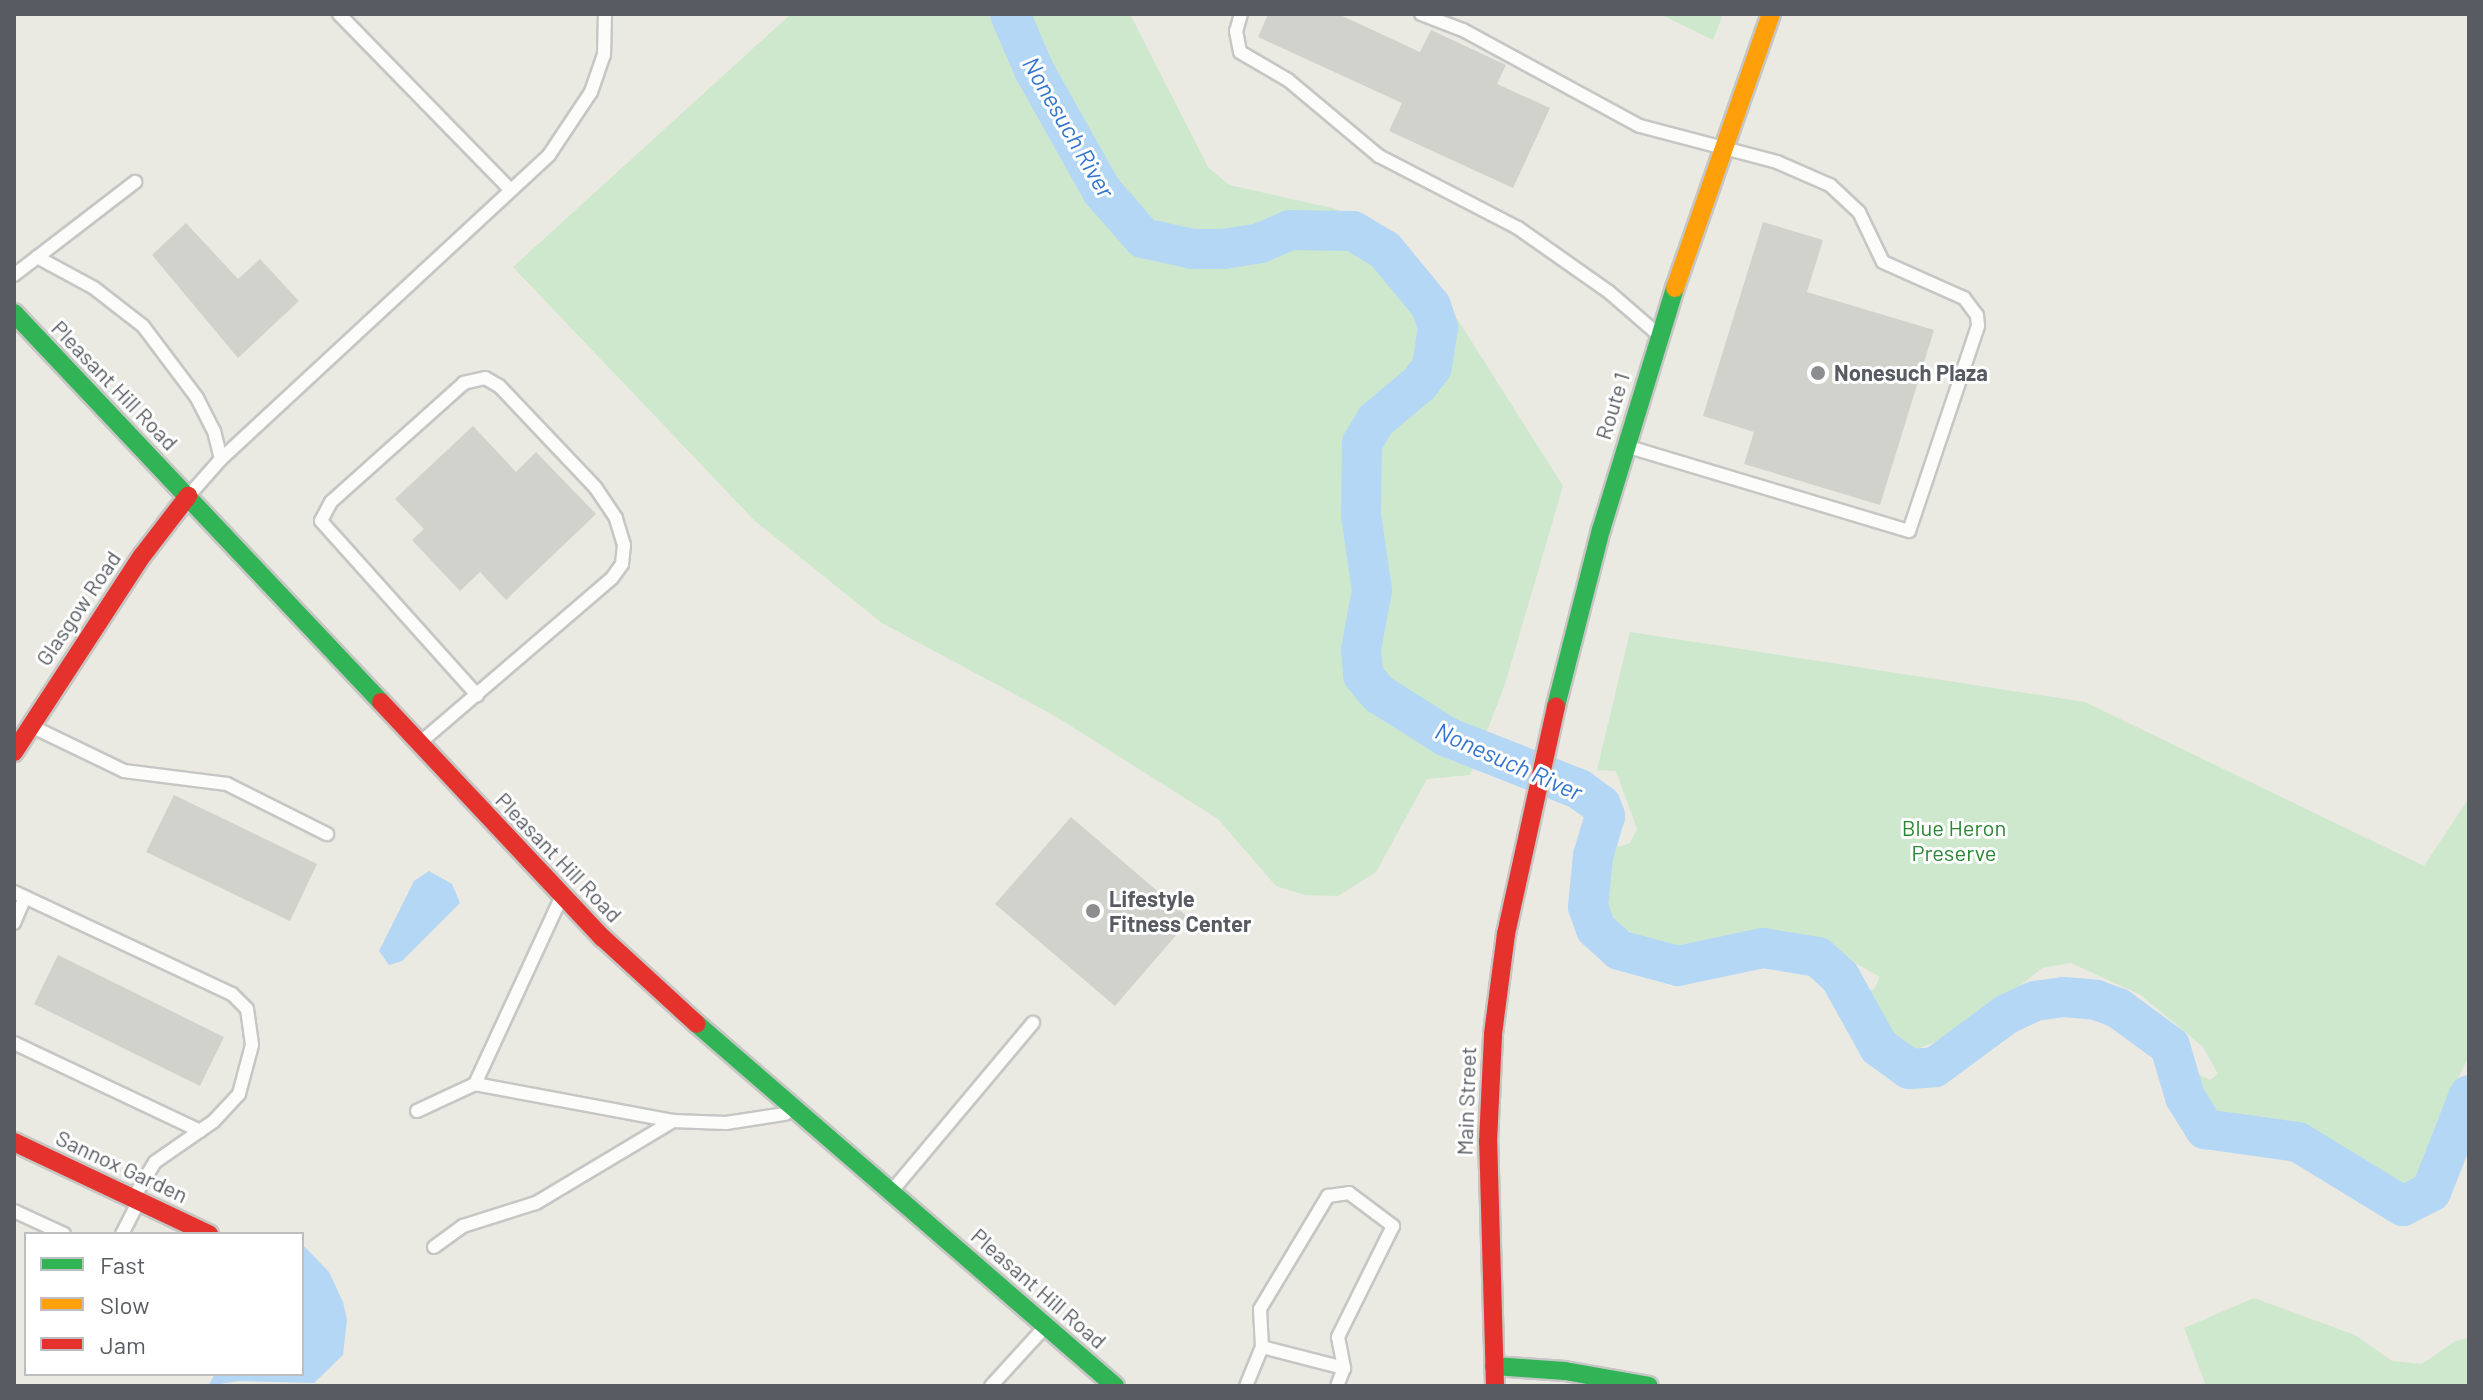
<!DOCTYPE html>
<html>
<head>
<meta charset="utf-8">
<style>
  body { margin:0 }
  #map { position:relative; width:2483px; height:1400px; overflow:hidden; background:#eae9e2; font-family:Barlow,sans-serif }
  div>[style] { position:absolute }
  .green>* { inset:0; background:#cee8cd }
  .water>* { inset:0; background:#b4d7f6 }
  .river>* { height:40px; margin:-20px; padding:0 20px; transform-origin:20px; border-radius:20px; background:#b4d7f6 }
  .building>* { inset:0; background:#d2d2cd }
  .roads { filter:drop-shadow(2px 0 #c6c7c5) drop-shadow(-2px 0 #c6c7c5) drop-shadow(0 2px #c6c7c5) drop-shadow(0 -2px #c6c7c5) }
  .lane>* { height:12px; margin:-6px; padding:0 6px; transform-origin:6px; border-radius:6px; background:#fcfcfb }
  .fast>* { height:18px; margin:-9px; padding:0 9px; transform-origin:9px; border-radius:9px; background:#30b455 }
  .slow>* { height:18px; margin:-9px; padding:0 9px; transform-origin:9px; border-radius:9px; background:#ff9f0a }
  .jam>* { height:18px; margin:-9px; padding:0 9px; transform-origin:9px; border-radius:9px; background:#e5322d }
  .dots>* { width:22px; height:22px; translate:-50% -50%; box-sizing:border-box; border:4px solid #fff; border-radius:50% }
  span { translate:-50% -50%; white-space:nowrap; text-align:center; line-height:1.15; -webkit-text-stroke:6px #fff; paint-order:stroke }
  .poi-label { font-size:22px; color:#585c62; font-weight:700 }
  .left { translate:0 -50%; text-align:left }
  .street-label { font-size:22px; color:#585c62 }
  .park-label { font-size:22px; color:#2c8635 }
  .water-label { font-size:24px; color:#3476ce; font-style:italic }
  .frame { position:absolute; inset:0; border:16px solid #585c62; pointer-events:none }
  .legend { position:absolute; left:24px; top:1232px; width:280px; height:144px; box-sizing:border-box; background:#fff; border:2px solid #bcbec0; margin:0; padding:10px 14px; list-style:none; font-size:24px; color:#585c62 }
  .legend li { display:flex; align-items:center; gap:16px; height:40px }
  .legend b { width:40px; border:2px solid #bcbec0 }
</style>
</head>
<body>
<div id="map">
  <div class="green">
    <i style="clip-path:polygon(791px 14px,1130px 14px,1208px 167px,1229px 185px,1332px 208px,1393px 232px,1432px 279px,1563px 486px,1505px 684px,1470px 775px,1427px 779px,1376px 872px,1338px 896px,1305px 895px,1276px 886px,1218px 819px,1055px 716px,882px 623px,755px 521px,513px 267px)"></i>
    <i style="clip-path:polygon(1660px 14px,1723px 14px,1713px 40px)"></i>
    <i style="clip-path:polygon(1630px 632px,2085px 702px,2424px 866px,2469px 798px,2469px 1056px,2437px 1121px,2429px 1143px,2432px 1167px,2424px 1181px,2407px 1189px,2382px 1185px,2357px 1167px,2352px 1156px,2297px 1126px,2245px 1125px,2202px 1107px,2195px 1073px,2210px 1080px,2218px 1074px,2203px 1047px,2141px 995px,2071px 963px,2042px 968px,1965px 1030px,1907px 1053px,1889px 1041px,1863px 1005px,1865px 992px,1874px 989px,1880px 977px,1848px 959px,1807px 946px,1794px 933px,1774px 931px,1721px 953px,1681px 954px,1613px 924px,1596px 895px,1604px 880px,1600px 849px,1607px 840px,1620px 847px,1630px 843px,1637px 829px,1616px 771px,1597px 770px)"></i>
    <i style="clip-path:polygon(2254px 1298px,2355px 1335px,2392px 1361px,2422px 1364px,2455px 1341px,2469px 1338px,2469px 1386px,2206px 1386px,2184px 1328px)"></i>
  </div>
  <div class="water">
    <i style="clip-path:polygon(429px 871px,452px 884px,460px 903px,402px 961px,389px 965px,379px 951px,414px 881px)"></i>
    <i style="clip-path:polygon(302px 1244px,329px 1272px,343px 1302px,347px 1320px,343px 1355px,314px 1383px,239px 1381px,208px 1386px,215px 1374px,302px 1374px)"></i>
  </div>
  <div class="river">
    <i style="left:1010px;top:14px;width:61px;rotate:66.8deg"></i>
    <i style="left:1034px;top:70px;width:139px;rotate:60.7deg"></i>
    <i style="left:1102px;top:191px;width:62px;rotate:48.9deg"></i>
    <i style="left:1143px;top:238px;width:51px;rotate:12.4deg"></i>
    <i style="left:1193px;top:249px;width:31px"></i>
    <i style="left:1224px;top:249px;width:36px;rotate:-9deg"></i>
    <i style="left:1260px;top:243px;width:33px;rotate:-23deg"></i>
    <i style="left:1290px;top:230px;width:63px;rotate:0.9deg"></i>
    <i style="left:1353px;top:231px;width:37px;rotate:31deg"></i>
    <i style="left:1385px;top:250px;width:72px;rotate:50.6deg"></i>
    <i style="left:1431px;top:306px;width:23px;rotate:72deg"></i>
    <i style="left:1438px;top:328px;width:39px;rotate:99deg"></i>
    <i style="left:1432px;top:367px;width:21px;rotate:127deg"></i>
    <i style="left:1419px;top:384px;width:56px;rotate:140.1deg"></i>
    <i style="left:1376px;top:420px;width:27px;rotate:121deg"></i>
    <i style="left:1362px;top:443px;width:72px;rotate:90.8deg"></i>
    <i style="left:1361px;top:515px;width:76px;rotate:81.7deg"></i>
    <i style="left:1372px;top:590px;width:61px;rotate:100.4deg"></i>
    <i style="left:1361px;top:650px;width:25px;rotate:85deg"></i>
    <i style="left:1363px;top:675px;width:25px;rotate:50deg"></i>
    <i style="left:1379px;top:694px;width:80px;rotate:32.3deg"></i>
    <i style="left:1447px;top:737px;width:142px;rotate:21.5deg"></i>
    <i style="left:1579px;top:789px;width:27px;rotate:36deg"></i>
    <i style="left:1601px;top:805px;width:12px;rotate:70deg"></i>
    <i style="left:1605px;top:816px;width:42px;rotate:106.7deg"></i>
    <i style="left:1593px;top:856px;width:51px;rotate:95.6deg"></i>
    <i style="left:1588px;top:907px;width:23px;rotate:70deg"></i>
    <i style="left:1596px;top:929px;width:31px;rotate:42deg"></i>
    <i style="left:1619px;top:950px;width:61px;rotate:15.2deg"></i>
    <i style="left:1678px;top:966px;width:87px;rotate:-12deg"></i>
    <i style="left:1763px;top:948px;width:56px;rotate:9.3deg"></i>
    <i style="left:1818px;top:957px;width:30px;rotate:42deg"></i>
    <i style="left:1840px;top:977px;width:80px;rotate:60.9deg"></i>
    <i style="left:1879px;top:1047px;width:37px;rotate:36deg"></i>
    <i style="left:1909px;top:1069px;width:26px;rotate:-4deg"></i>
    <i style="left:1935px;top:1067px;width:89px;rotate:-36.4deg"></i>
    <i style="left:2007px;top:1014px;width:31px;rotate:-25deg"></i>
    <i style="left:2035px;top:1001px;width:29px;rotate:-8deg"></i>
    <i style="left:2064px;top:997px;width:32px;rotate:5deg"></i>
    <i style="left:2096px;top:1000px;width:23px;rotate:20deg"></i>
    <i style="left:2118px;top:1008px;width:64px;rotate:36.2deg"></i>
    <i style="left:2170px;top:1046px;width:53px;rotate:73.6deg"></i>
    <i style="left:2185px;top:1097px;width:38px;rotate:58deg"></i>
    <i style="left:2205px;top:1129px;width:94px;rotate:8deg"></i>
    <i style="left:2298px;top:1142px;width:123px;rotate:31.4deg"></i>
    <i style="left:2403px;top:1206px;width:31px;rotate:-27deg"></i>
    <i style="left:2431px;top:1192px;width:104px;rotate:-68.6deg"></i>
  </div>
  <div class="building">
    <i style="clip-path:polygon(1268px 14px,1338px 14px,1420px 52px,1431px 30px,1506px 65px,1497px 84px,1550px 108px,1513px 188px,1389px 131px,1402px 103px,1258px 37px)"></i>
    <i style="clip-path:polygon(1763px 222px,1823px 240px,1807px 292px,1934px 330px,1880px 505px,1744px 464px,1754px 432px,1703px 416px)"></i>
    <i style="clip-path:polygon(186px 223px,238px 279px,260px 259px,299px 301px,238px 358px,152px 255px)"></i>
    <i style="clip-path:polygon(473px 426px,516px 472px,536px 452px,596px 514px,506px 600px,480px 572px,460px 591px,412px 540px,424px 529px,395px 499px)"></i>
    <i style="clip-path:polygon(174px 795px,317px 864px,290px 921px,146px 852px)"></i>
    <i style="clip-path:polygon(1071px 817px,1190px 919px,1115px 1006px,995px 904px)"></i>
    <i style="clip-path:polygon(58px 955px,224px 1037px,200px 1086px,34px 1004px)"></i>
  </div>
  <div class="roads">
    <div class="lane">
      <i style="left:339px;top:14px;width:246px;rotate:45.7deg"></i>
      <i style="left:1241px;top:14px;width:18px;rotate:106deg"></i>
      <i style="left:1236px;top:31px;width:21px;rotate:79deg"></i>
      <i style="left:1240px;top:52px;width:56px;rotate:30.3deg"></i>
      <i style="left:1288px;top:80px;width:119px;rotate:39.9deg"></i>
      <i style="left:1379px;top:156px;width:157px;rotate:27.4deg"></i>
      <i style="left:1518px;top:228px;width:111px;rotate:35.1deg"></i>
      <i style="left:1609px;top:292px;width:60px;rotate:40.9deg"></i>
      <i style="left:1421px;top:14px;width:45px;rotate:20.9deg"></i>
      <i style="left:1463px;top:30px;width:201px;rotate:28.5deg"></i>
      <i style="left:1640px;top:126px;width:142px;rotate:14.7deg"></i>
      <i style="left:1777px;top:162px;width:58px;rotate:23.5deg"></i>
      <i style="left:1830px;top:185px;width:40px;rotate:43deg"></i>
      <i style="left:1859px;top:212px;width:55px;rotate:64.4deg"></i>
      <i style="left:1883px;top:262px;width:89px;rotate:24deg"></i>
      <i style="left:1964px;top:298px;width:21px;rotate:53deg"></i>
      <i style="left:1977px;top:315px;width:11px;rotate:85deg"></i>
      <i style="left:1978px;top:326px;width:216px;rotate:108.6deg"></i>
      <i style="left:1909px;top:531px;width:289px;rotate:-163.3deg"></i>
      <i style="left:37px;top:257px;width:65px;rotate:28.5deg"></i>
      <i style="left:94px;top:288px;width:62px;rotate:37.8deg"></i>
      <i style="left:143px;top:326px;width:90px;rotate:53.1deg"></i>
      <i style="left:197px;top:398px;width:37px;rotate:63deg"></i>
      <i style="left:214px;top:431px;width:29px;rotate:76deg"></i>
      <i style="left:14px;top:275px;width:153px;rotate:-37.5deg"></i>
      <i style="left:191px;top:493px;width:45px;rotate:-48.6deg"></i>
      <i style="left:221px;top:459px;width:447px;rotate:-42.8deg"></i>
      <i style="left:549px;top:155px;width:76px;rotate:-56.3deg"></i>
      <i style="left:591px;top:92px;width:39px;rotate:-71deg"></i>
      <i style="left:604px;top:55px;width:41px;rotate:-88.6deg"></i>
      <i style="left:33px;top:727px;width:101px;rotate:25.8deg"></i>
      <i style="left:124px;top:771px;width:104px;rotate:7.2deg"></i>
      <i style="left:227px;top:784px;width:112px;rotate:26.6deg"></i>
      <i style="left:422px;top:741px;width:250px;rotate:-40.6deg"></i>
      <i style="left:612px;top:578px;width:17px;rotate:-54deg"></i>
      <i style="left:622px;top:564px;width:19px;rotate:-84deg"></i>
      <i style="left:624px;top:545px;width:28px;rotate:-107deg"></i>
      <i style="left:616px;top:518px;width:37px;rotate:-124deg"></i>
      <i style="left:595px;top:487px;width:139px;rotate:-133.5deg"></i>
      <i style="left:499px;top:386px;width:16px;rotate:-150deg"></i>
      <i style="left:485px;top:378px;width:22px;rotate:167deg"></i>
      <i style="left:464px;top:383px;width:178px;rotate:138.2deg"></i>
      <i style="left:331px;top:502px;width:21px;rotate:118deg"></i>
      <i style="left:321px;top:521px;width:234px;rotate:48.1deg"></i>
      <i style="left:14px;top:892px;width:241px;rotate:25.1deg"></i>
      <i style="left:232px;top:994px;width:21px;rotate:45deg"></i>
      <i style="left:247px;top:1009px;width:36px;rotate:82deg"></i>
      <i style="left:252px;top:1045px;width:51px;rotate:104.9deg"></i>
      <i style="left:239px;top:1094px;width:37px;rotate:133deg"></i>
      <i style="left:214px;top:1121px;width:72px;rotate:145.2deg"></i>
      <i style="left:155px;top:1162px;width:39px;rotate:121deg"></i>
      <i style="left:14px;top:923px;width:28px;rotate:-67deg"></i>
      <i style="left:14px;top:1043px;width:206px;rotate:25.3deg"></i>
      <i style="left:475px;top:1084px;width:205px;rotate:-65.2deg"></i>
      <i style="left:417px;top:1111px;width:64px;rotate:-25deg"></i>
      <i style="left:475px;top:1084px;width:201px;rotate:10.6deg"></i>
      <i style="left:673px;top:1121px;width:53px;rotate:2.2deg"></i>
      <i style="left:726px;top:1123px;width:60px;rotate:-8.7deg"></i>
      <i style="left:891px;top:1192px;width:221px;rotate:-50deg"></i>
      <i style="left:14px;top:1211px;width:55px;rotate:24.7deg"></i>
      <i style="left:122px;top:1234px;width:34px;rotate:-63deg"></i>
      <i style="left:434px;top:1247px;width:36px;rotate:-36deg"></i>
      <i style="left:463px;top:1226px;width:77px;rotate:-17.5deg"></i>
      <i style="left:536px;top:1203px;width:160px;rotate:-30.9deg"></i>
      <i style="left:1262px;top:1347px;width:85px;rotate:14.4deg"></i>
      <i style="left:1344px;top:1368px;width:19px;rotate:111deg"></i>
      <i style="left:991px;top:1386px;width:77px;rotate:-47.6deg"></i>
      <i style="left:1246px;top:1386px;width:42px;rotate:-67.7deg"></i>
      <i style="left:1262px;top:1347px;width:38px;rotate:-93deg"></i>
      <i style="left:1260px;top:1309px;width:132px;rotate:-59deg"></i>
      <i style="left:1328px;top:1196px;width:21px;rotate:-8deg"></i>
      <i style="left:1349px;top:1193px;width:55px;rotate:36.9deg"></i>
      <i style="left:1393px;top:1226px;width:124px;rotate:116.4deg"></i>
      <i style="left:1338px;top:1337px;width:32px;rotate:79deg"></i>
    </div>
    <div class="fast">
      <i style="left:14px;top:313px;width:535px;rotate:46.67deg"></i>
      <i style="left:1556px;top:706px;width:182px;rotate:-75.7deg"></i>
      <i style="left:1601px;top:530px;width:253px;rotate:-73deg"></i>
      <i style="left:697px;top:1024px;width:553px;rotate:40.89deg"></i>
      <i style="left:1494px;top:1366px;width:71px;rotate:4deg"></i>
      <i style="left:1565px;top:1371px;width:85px;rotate:10.1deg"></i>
    </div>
    <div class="slow">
      <i style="left:1675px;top:288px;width:290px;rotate:-70.7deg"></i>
    </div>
    <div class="jam">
      <i style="left:381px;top:702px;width:324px;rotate:46.8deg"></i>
      <i style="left:603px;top:938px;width:127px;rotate:42.5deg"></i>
      <i style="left:14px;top:752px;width:234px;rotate:-56.9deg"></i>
      <i style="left:142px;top:556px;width:76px;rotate:-52.5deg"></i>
      <i style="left:14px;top:1142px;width:216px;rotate:25.3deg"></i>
      <i style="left:1495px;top:1386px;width:244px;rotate:-91.6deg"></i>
      <i style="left:1488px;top:1142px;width:108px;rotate:-87.3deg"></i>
      <i style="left:1493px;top:1034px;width:101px;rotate:-82.6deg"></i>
      <i style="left:1506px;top:934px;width:233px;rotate:-77.6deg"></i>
    </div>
  </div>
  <div class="dots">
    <i style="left:1818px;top:373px;background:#8b8d8f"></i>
    <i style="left:1093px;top:911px;background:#8b8d8f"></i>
  </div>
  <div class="poi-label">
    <span class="left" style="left:1834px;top:373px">Nonesuch Plaza</span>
    <span class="left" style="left:1109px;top:911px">Lifestyle<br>Fitness Center</span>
  </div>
  <div class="street-label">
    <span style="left:115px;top:385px;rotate:46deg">Pleasant Hill Road</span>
    <span style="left:1612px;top:406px;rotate:-73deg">Route 1</span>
    <span style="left:78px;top:608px;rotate:-56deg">Glasgow Road</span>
    <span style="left:559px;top:857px;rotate:46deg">Pleasant Hill Road</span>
    <span style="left:1466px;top:1101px;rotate:-88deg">Main Street</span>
    <span style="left:122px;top:1166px;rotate:25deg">Sannox Garden</span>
    <span style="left:1039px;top:1288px;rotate:41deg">Pleasant Hill Road</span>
  </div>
  <div class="park-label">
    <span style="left:1954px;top:840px">Blue Heron<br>Preserve</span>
  </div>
  <div class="water-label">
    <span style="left:1069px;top:127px;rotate:60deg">Nonesuch River</span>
    <span style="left:1509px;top:761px;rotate:24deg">Nonesuch River</span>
  </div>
  <div class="frame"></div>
  <ul class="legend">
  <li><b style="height:10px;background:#30b455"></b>Fast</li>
  <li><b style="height:10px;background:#ff9f0a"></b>Slow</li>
  <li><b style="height:10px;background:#e5322d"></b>Jam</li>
  </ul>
</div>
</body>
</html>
